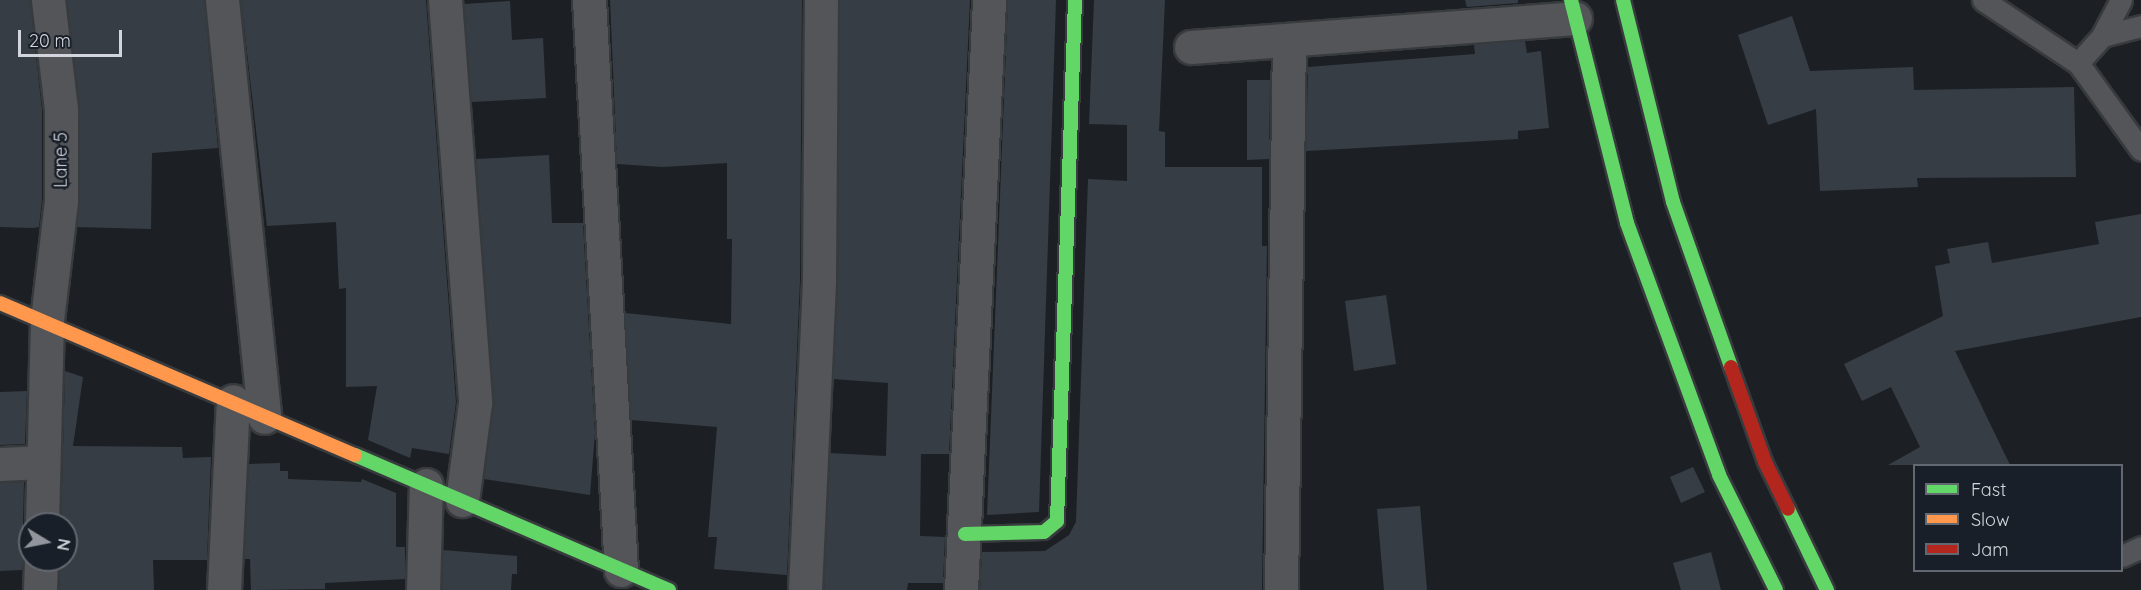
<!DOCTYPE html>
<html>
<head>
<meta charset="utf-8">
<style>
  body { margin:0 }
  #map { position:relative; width:2141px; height:590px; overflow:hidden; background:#1c2024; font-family:Quicksand,sans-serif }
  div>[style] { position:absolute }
  .building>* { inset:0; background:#363d45 }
  .roads { filter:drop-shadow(2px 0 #383b3e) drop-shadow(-2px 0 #383b3e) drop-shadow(0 2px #383b3e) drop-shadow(0 -2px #383b3e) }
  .lane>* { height:21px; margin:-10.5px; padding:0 10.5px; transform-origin:10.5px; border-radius:10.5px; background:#535559 }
  .street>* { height:33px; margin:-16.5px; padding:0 16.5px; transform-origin:16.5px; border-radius:16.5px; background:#535559 }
  .fast>* { height:14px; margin:-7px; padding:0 7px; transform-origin:7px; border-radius:7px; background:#63d668 }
  .slow>* { height:14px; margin:-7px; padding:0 7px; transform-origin:7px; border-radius:7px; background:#ff974d }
  .jam>* { height:14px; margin:-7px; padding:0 7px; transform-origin:7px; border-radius:7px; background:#b3261e }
  span { translate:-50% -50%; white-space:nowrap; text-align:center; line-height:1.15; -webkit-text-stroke:5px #191f28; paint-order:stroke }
  .street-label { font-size:18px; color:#d2d6dc }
  .legend { position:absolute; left:1913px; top:464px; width:210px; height:108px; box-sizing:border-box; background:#191f28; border:2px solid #636870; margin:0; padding:8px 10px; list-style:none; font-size:18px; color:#d2d6dc }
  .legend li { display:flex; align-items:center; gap:12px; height:30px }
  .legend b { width:30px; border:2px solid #636870 }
  .north { position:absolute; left:18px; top:512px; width:60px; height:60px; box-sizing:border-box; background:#191f28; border:2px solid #636870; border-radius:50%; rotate:100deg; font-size:16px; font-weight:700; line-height:24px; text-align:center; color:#d2d6dc }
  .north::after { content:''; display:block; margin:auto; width:21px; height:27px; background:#92969c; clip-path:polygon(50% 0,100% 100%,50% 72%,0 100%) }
  .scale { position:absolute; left:18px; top:30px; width:104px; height:27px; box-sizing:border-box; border:3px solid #d2d6dc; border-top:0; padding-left:8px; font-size:18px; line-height:21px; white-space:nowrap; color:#d2d6dc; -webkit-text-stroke:4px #191f28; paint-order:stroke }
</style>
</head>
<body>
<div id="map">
  <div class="building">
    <i style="clip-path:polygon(0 0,30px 0,42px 110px,42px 200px,39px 227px,33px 228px,0 227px)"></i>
    <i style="clip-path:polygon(67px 0,204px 0,218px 148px,152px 153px,151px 229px,77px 227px,80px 109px)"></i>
    <i style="clip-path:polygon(241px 0,426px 0,456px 402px,449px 454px,412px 448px,410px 458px,368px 440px,377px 386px,346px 387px,346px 288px,339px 289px,336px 222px,267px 226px)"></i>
    <i style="clip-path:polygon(610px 0,802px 0,800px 281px,787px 575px,714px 569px,717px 537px,708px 537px,717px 427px,631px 420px,625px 313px,731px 324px,732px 239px,727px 239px,727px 163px,663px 167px,617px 164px)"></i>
    <i style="clip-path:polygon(840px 0,970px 0,949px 454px,921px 454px,920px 536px,945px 537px,943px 583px,908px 583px,907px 590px,824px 590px,830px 453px,886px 456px,888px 383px,833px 379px)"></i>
    <i style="clip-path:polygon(1008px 0,1056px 0,1039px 512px,987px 515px)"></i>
    <i style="clip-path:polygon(1094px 0,1165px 0,1159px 131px,1165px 132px,1165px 167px,1262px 167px,1262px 246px,1267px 246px,1262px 590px,980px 590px,982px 552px,1045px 551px,1069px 535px,1076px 522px,1088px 179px,1127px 181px,1127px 125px,1089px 124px)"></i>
    <i style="clip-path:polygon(1465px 0,1518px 0,1518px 3px,1467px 7px)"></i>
    <i style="clip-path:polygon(510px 1px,512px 40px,543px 38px,546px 98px,471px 102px,464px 4px)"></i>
    <i style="clip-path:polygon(1792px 16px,1810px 71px,1913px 67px,1914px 90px,2074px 87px,2076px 177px,1917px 178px,1918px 187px,1820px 191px,1816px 109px,1768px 125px,1738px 35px)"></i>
    <i style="clip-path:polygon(1525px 41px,1527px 53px,1541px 51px,1549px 128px,1518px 131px,1518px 139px,1306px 151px,1308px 67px,1475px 54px,1474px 44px)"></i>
    <i style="clip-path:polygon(1247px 80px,1270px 80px,1269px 159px,1247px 160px)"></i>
    <i style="clip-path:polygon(549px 155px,552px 223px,583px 223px,595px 433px,590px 495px,484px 479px,494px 402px,476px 159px)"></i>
    <i style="clip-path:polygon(2141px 214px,2141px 317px,1955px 351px,2010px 465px,1888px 465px,1920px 447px,1891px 387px,1862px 401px,1844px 364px,1943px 316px,1935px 266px,1950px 263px,1947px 249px,1988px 242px,1992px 263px,2099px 244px,2095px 222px)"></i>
    <i style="clip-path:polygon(1386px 295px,1396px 364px,1354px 371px,1345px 301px)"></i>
    <i style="clip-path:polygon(65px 371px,83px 377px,73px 446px,182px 447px,183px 458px,211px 457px,207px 560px,153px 560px,154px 590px,59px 590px,60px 560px,66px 560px,66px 524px,61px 524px)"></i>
    <i style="clip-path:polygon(27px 391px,25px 444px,0 445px,0 392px)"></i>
    <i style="clip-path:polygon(280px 463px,280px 471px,288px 471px,288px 479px,361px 482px,362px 479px,396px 493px,396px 547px,405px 547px,405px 579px,325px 583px,325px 589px,251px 590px,250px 559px,244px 559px,249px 464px)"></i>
    <i style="clip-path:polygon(1693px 467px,1705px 492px,1681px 503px,1670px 477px)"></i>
    <i style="clip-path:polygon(24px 482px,23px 524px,30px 545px,25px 551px,22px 570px,0 571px,0 483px)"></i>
    <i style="clip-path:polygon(1420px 506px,1427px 590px,1384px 590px,1377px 509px)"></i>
    <i style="clip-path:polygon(443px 550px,517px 556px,517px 574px,512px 574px,511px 590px,442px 590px)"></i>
    <i style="clip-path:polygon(1711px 552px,1721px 590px,1681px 590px,1673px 563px)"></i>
  </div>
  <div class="roads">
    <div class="lane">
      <i style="left:1983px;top:0;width:114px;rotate:33.6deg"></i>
      <i style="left:2078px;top:63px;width:107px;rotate:54.1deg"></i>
      <i style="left:2102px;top:36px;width:40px;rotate:-14.4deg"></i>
      <i style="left:2078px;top:63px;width:36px;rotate:-48deg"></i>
      <i style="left:2102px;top:36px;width:41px;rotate:-62.2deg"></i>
      <i style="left:2122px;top:556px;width:21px;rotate:-25deg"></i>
    </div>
    <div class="street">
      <i style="left:222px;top:0;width:419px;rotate:84.2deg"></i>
      <i style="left:445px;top:0;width:404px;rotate:85.7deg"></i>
      <i style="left:475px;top:403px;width:98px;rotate:97.6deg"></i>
      <i style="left:589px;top:0;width:571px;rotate:86.79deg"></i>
      <i style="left:1191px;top:47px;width:385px;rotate:-4.3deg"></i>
      <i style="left:0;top:464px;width:43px;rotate:-2.7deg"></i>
      <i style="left:42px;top:524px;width:204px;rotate:-88.6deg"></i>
      <i style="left:47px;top:320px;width:120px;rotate:-83.3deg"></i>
      <i style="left:61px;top:201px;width:92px;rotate:-90deg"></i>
      <i style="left:61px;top:109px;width:110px;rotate:-96.8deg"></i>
      <i style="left:40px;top:590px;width:30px;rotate:-88deg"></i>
      <i style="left:224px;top:590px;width:189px;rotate:-87.3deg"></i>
      <i style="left:423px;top:590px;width:105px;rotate:-88.4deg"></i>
      <i style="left:805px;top:590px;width:309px;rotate:-87.4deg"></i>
      <i style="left:819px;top:281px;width:281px;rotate:-89.6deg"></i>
      <i style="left:961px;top:590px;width:591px;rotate:-87.28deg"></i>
      <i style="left:1281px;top:590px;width:550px;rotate:-89.17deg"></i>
    </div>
    <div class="fast">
      <i style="left:1571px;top:0;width:230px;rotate:75.9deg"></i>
      <i style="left:1627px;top:223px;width:268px;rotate:69.9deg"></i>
      <i style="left:1719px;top:475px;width:128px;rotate:63.6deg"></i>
      <i style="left:1623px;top:0;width:208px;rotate:76.1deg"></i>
      <i style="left:1673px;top:202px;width:175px;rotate:70.6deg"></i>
      <i style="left:355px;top:455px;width:342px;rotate:23.3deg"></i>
      <i style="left:1788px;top:509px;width:90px;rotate:64.3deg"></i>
      <i style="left:965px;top:534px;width:79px;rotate:-1.5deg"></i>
      <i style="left:1044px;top:532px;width:17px;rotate:-40deg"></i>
      <i style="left:1057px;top:521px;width:521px;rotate:-88.02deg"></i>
    </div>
    <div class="slow">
      <i style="left:0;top:303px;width:386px;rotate:23.2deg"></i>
    </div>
    <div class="jam">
      <i style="left:1731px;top:367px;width:101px;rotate:70.3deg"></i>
      <i style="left:1765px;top:462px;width:52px;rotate:63.9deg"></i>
    </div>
  </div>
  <div class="street-label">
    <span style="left:61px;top:160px;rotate:-90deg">Lane 5</span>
  </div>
  <ul class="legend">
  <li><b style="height:8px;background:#63d668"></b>Fast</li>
  <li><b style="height:8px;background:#ff974d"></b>Slow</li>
  <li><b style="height:8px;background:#b3261e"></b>Jam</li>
  </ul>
  <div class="north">N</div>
  <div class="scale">20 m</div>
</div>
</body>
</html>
